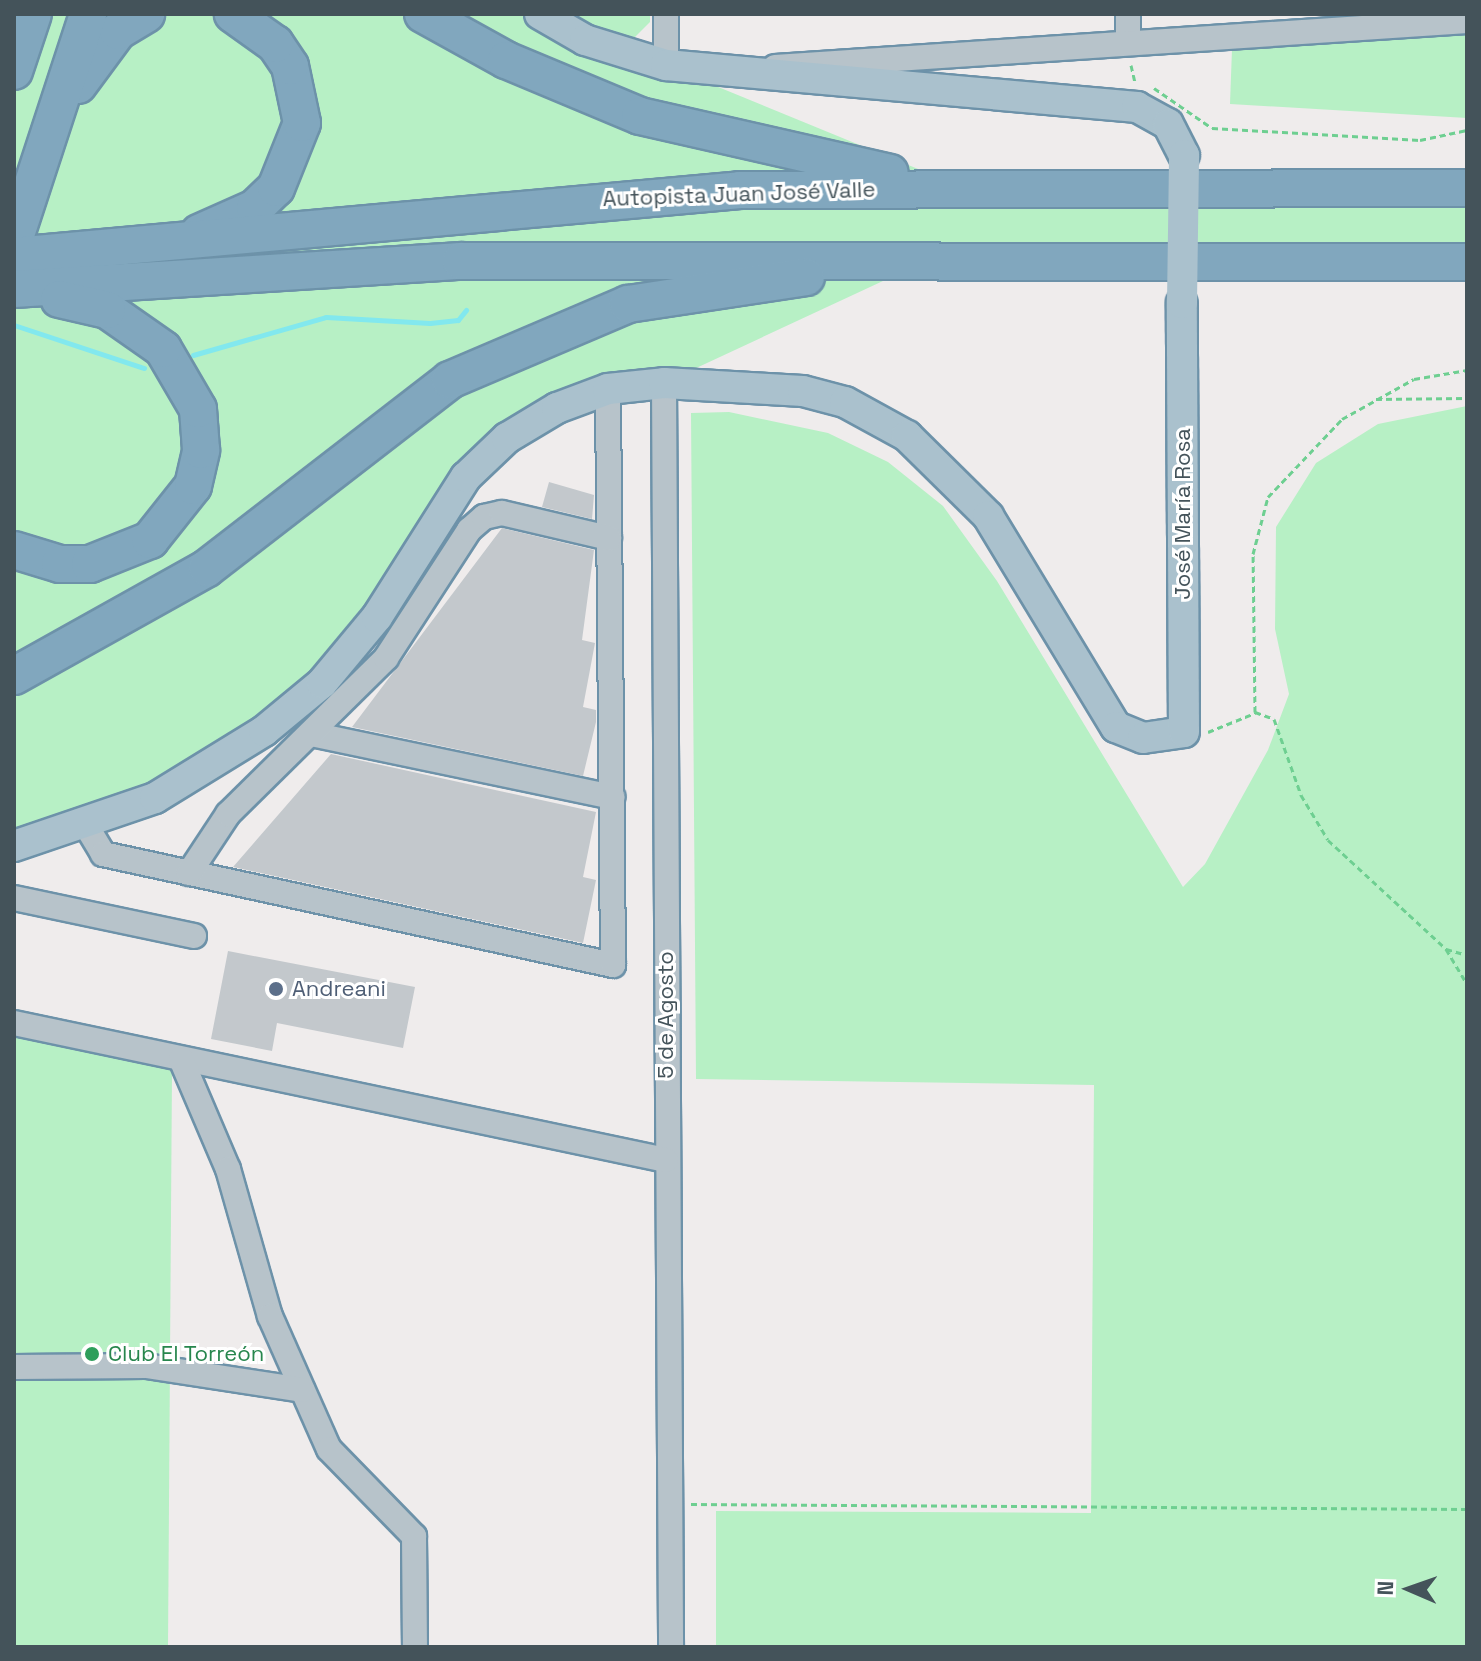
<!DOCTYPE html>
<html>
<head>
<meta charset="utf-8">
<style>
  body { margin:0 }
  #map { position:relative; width:1481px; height:1661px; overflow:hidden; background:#efecec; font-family:"Space Grotesk",sans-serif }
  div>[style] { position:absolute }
  .green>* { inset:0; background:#b7f0c5 }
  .stream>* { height:5px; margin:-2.5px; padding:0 2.5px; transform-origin:2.5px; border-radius:2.5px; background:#82e8ee }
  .building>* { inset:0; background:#c3c8cc }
  .path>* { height:3px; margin-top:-1.5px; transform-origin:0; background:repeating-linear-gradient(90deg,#6ecf91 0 6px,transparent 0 10px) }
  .roads { filter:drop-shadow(2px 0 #6d92a9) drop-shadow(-2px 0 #6d92a9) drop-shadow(0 2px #6d92a9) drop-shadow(0 -2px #6d92a9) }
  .minor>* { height:24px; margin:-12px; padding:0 12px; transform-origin:12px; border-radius:12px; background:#b7c3ca }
  .major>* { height:30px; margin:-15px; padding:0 15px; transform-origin:15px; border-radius:15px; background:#aac1cd }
  .highway>* { height:36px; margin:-18px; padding:0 18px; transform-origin:18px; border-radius:18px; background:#81a7be }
  .major-bridge>* { height:30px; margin:-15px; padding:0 15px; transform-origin:15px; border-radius:15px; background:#aac1cd }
  .dots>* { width:22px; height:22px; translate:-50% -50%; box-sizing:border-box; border:4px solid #fff; border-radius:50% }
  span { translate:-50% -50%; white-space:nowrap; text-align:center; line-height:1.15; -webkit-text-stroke:6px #fff; paint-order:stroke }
  .street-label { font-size:22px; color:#44535a }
  .service-label { font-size:22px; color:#4e5e75 }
  .left { translate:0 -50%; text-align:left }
  .leisure-label { font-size:22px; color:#27864d }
  .frame { position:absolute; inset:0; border:16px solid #44535a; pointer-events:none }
  .north { position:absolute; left:1369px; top:1549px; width:80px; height:80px; -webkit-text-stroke:6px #fff; paint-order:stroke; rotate:272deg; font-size:22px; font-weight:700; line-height:32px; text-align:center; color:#44535a }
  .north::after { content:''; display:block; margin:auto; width:28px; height:36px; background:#44535a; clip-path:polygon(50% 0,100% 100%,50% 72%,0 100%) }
</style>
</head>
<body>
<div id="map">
  <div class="green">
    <i style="clip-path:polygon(14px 14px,540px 14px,962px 187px,1467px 201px,1467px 249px,926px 261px,664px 383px,507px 438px,377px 617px,214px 766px,14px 846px)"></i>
    <i style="clip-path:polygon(562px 14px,650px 14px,650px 22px,633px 39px)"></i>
    <i style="clip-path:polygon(1467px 34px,1467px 118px,1230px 104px,1232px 49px)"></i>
    <i style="clip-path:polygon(1467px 406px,1467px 1647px,716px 1647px,716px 1511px,1091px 1513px,1094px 1085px,696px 1079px,691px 413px,729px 412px,828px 433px,888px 462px,943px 506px,997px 581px,1183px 887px,1205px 864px,1268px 750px,1289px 694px,1275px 629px,1276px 527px,1316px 463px,1378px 424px)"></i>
    <i style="clip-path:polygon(14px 1036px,172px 1070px,168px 1647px,14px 1647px)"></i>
  </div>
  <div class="stream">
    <i style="left:14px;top:325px;width:137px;rotate:18.3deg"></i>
    <i style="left:193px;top:355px;width:138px;rotate:-15.9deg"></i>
    <i style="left:326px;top:317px;width:104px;rotate:3.3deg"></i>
    <i style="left:430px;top:323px;width:28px;rotate:-6deg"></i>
    <i style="left:458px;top:320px;width:13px;rotate:-51deg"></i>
  </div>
  <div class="building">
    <i style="clip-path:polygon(549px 482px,594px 495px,592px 519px,542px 507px)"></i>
    <i style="clip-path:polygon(502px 528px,594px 550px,582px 640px,595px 643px,583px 707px,596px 710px,596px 722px,583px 776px,352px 727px)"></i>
    <i style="clip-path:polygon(331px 754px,596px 812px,583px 877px,596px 880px,583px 943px,233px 867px)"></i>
    <i style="clip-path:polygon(228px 951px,415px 987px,403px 1048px,277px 1023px,272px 1051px,211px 1039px)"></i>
  </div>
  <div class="path">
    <i style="left:1131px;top:65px;width:18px;rotate:77deg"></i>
    <i style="left:1154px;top:88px;width:70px;rotate:34.6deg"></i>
    <i style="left:1212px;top:128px;width:208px;rotate:3.3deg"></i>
    <i style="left:1420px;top:140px;width:48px;rotate:-12deg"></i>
    <i style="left:1376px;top:399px;width:91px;rotate:-0.6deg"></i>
    <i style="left:1255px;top:712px;width:158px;rotate:-90.7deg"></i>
    <i style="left:1253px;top:554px;width:59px;rotate:-75.3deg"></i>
    <i style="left:1268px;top:497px;width:108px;rotate:-46.5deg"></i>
    <i style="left:1342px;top:419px;width:82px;rotate:-29.1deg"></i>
    <i style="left:1414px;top:379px;width:54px;rotate:-9.6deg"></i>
    <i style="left:1255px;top:712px;width:20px;rotate:20deg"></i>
    <i style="left:1274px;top:719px;width:81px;rotate:70.4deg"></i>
    <i style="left:1301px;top:795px;width:52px;rotate:59deg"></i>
    <i style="left:1328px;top:840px;width:161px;rotate:42.7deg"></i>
    <i style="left:1446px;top:949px;width:41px;rotate:59deg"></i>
    <i style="left:1208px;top:732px;width:51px;rotate:-22deg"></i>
    <i style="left:1446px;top:949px;width:22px;rotate:16deg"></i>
    <i style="left:691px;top:1504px;width:776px;rotate:0.37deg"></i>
  </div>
  <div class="roads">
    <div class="minor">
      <i style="left:1128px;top:14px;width:29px;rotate:90deg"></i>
      <i style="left:666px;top:65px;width:51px;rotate:-90deg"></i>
      <i style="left:775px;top:67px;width:694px;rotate:-3.8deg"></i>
      <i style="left:664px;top:383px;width:1264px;rotate:89.68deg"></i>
      <i style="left:311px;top:734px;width:308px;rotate:11.8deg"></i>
      <i style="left:87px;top:827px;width:31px;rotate:59deg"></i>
      <i style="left:103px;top:854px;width:522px;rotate:12.28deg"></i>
      <i style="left:613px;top:965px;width:576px;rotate:-90.5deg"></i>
      <i style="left:189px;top:873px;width:71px;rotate:-56.5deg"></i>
      <i style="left:228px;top:814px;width:222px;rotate:-44.6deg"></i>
      <i style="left:386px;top:658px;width:153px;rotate:-57deg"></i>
      <i style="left:469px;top:530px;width:20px;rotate:-41deg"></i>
      <i style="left:484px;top:517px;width:18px;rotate:-13deg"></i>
      <i style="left:502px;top:513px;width:110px;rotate:13.2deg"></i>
      <i style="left:14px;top:898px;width:184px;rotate:11.9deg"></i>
      <i style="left:14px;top:1023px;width:666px;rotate:11.87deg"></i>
      <i style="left:181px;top:1059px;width:120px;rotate:66.9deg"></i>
      <i style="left:228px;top:1169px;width:153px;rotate:74.1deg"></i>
      <i style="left:270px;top:1316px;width:145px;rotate:66.1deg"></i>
      <i style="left:329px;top:1449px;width:122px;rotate:45.7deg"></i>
      <i style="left:414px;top:1536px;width:111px;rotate:89.5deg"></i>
      <i style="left:14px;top:1367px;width:132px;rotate:-0.4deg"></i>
      <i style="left:146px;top:1366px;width:158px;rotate:8.7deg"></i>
    </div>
    <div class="major">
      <i style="left:540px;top:14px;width:52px;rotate:30deg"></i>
      <i style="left:585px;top:40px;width:85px;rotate:17.2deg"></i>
      <i style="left:666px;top:65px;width:473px;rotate:5.1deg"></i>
      <i style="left:1137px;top:107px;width:35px;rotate:29deg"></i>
      <i style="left:1168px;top:124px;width:35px;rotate:63deg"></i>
      <i style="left:14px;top:846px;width:149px;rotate:-18.8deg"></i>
      <i style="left:155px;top:798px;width:128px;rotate:-31.6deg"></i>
      <i style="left:264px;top:731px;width:75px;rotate:-39.6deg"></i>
      <i style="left:322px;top:683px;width:86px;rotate:-50.2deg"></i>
      <i style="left:377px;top:617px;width:166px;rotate:-57.6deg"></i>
      <i style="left:466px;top:477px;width:57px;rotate:-43.6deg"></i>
      <i style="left:507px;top:438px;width:58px;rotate:-31deg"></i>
      <i style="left:557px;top:408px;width:54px;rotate:-20.4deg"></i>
      <i style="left:608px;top:389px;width:56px;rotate:-6.1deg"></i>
      <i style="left:664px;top:383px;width:139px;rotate:3.3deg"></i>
      <i style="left:803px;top:391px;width:43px;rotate:14.7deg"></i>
      <i style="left:845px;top:402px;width:71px;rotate:28.7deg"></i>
      <i style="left:907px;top:436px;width:114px;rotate:44.6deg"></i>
      <i style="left:988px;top:516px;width:247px;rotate:58.8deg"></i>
      <i style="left:1116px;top:727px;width:29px;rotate:22deg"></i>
      <i style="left:1143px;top:738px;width:41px;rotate:-8.3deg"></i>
      <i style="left:1184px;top:732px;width:429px;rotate:-90.3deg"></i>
    </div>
    <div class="highway">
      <i style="left:423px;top:14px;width:95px;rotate:29deg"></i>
      <i style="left:506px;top:60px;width:145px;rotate:22.7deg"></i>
      <i style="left:640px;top:116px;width:256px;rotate:12.8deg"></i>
      <i style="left:14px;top:71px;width:60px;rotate:-71.6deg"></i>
      <i style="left:78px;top:85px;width:67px;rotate:-53.5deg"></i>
      <i style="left:118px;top:31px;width:33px;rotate:-31deg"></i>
      <i style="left:199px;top:233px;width:61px;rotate:-24.1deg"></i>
      <i style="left:255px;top:208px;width:29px;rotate:-44deg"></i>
      <i style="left:276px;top:188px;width:70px;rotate:-68.2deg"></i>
      <i style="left:302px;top:123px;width:58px;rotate:-101.9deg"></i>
      <i style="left:290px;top:66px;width:27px;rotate:-124deg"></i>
      <i style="left:275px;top:44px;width:52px;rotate:-144.5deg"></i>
      <i style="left:14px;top:241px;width:239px;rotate:-71.9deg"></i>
      <i style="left:14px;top:256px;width:729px;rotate:-5.19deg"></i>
      <i style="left:740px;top:190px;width:727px;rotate:-0.16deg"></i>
      <i style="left:14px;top:289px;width:448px;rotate:-3.6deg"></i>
      <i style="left:461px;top:261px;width:1006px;rotate:0.06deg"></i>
      <i style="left:14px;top:550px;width:48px;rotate:16.9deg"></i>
      <i style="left:60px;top:564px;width:30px"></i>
      <i style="left:90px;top:564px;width:65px;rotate:-21.8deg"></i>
      <i style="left:150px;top:540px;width:69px;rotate:-51.5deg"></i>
      <i style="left:193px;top:486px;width:37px;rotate:-77deg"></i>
      <i style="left:201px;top:450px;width:41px;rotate:-94.2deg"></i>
      <i style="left:198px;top:409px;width:69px;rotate:-120.3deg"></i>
      <i style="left:163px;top:349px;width:68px;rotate:-145.1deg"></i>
      <i style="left:107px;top:310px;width:49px;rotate:-167.1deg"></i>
      <i style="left:14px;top:676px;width:221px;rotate:-29.2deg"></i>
      <i style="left:207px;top:568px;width:307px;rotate:-37.7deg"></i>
      <i style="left:450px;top:380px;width:194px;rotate:-23.1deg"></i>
      <i style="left:628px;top:304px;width:180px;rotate:-8.6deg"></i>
    </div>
  </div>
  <div class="major-bridge">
    <i style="left:1182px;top:303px;width:148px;rotate:-89.2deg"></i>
  </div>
  <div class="dots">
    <i style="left:276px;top:989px;background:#5c6f8a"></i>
    <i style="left:92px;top:1354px;background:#2e9e5b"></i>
  </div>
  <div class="street-label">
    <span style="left:739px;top:194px;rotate:-2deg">Autopista Juan José Valle</span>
    <span style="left:1183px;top:514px;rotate:-90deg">José María Rosa</span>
    <span style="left:666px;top:1015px;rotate:-90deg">5 de Agosto</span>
  </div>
  <div class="service-label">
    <span class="left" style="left:292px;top:989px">Andreani</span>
  </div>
  <div class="leisure-label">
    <span class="left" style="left:108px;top:1354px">Club El Torreón</span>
  </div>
  <div class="frame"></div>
  <div class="north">N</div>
</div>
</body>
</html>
